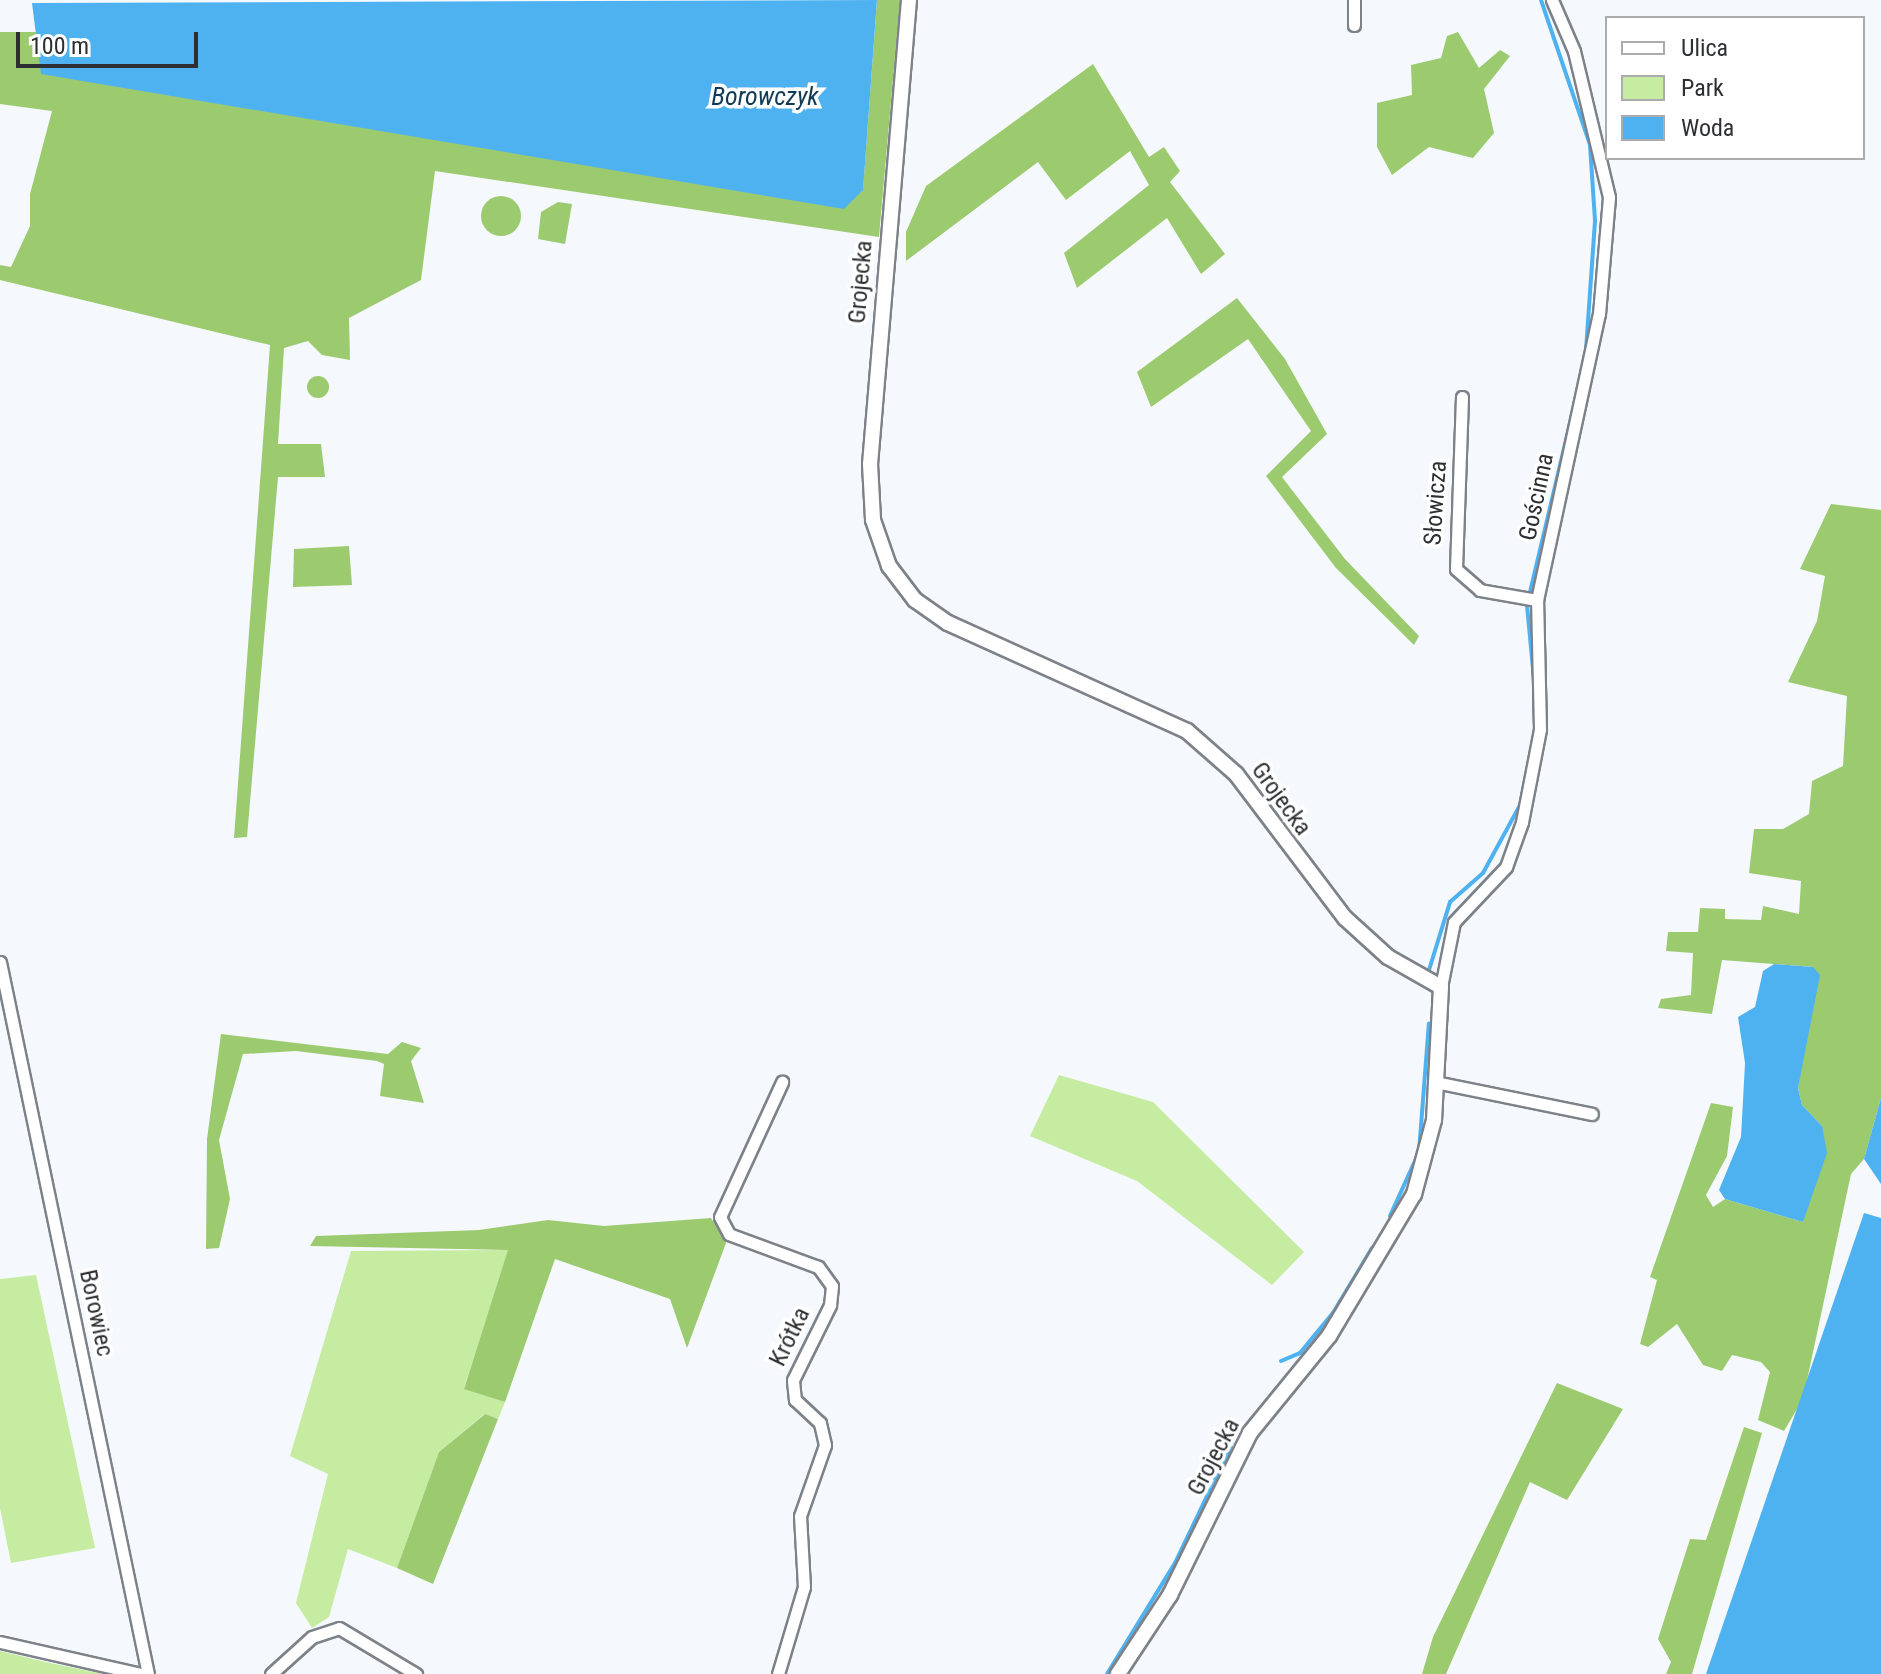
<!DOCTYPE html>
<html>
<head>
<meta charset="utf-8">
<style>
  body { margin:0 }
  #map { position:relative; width:1881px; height:1674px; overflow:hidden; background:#f5f9fe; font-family:"Roboto Condensed",sans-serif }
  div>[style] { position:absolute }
  .green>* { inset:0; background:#c5eca1 }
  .forest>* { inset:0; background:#9cca6f }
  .round { border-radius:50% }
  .water>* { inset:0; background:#4eb2f0 }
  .stream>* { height:4px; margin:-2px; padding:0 2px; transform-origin:2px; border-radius:2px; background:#4eb2f0 }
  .roads { filter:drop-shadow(2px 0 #7d8289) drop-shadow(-2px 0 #7d8289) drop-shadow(0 2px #7d8289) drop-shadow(0 -2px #7d8289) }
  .minor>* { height:11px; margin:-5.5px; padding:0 5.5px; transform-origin:5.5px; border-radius:5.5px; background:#fff }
  .tertiary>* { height:14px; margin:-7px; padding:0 7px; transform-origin:7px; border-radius:7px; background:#fff }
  span { translate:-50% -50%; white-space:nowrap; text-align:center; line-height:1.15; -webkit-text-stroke:7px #fff; paint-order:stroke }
  .street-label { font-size:24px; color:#2d2f32 }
  .water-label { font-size:26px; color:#113b54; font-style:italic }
  .legend { position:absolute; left:1605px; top:16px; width:260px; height:144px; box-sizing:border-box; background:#fff; border:2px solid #abacad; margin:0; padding:10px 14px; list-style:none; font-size:24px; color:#2d2f32 }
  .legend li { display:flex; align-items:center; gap:16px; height:40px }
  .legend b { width:40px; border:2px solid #abacad }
  .scale { position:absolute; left:16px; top:32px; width:182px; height:36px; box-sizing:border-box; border:4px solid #2d2f32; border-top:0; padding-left:10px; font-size:24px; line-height:28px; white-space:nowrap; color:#2d2f32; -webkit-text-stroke:6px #fff; paint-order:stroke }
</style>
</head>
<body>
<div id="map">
  <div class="green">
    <i style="clip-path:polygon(1059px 1075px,1153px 1102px,1304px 1252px,1272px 1285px,1137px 1181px,1030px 1136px)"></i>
    <i style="clip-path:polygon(509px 1250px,464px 1388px,505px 1402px,498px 1419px,484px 1414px,439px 1452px,397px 1568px,348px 1549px,329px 1617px,312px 1628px,296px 1603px,328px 1474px,290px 1456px,351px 1251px)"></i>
    <i style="clip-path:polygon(36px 1275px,95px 1548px,11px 1563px,0 1508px,0 1279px)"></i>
    <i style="clip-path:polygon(0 1651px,50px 1663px,103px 1674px,0 1674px)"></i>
  </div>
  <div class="forest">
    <i style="clip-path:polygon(877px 0,900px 0,879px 237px,435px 171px,421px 280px,349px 318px,350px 360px,322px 355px,308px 341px,284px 348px,278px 444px,321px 444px,325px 477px,278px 477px,247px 837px,234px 838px,270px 345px,0 280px,0 265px,11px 267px,30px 226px,30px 194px,52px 111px,0 104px,0 32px,42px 32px,863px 189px)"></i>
    <i style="clip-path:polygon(1458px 32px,1479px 68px,1500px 50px,1510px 56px,1484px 89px,1494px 133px,1473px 158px,1429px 147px,1392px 175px,1377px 147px,1377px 103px,1412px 95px,1411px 65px,1441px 58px,1447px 36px)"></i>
    <i style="clip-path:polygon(1093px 64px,1149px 157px,1164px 147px,1180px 171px,1170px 182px,1225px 254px,1201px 274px,1167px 218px,1077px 288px,1064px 253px,1149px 185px,1130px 151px,1066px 200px,1038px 162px,906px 261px,906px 232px,926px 186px)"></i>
    <i class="round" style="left:481px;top:196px;width:40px;height:40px"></i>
    <i style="clip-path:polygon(558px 202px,572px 204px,565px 244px,538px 239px,541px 212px)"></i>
    <i style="clip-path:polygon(1237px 298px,1285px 359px,1327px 434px,1282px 477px,1345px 559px,1419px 636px,1414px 645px,1336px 568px,1266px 476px,1311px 431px,1248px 339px,1151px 407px,1137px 372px)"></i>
    <i class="round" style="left:307px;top:376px;width:22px;height:22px"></i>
    <i style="clip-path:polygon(1831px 504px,1881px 510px,1881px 1098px,1864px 1159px,1851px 1174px,1803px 1399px,1784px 1431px,1758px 1420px,1770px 1372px,1761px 1362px,1732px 1355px,1722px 1371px,1703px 1365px,1677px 1324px,1648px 1347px,1640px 1344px,1657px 1280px,1650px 1277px,1711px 1103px,1733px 1107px,1727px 1156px,1706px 1195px,1713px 1207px,1725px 1199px,1803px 1222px,1822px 1126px,1802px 1105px,1798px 1088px,1813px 967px,1722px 960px,1712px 1014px,1658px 1008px,1661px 999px,1691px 995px,1693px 953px,1666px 951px,1668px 932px,1698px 932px,1700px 908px,1725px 909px,1725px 919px,1761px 920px,1763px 906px,1799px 914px,1801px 881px,1749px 873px,1754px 829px,1783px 829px,1809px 814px,1812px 781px,1843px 766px,1847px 696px,1788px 682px,1817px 621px,1825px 576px,1800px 569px)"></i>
    <i style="clip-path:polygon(349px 546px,352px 585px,293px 587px,294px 549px)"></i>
    <i style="clip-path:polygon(221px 1034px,388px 1054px,402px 1042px,421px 1048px,411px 1061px,424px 1103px,380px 1096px,384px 1064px,377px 1061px,296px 1051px,243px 1054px,219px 1140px,230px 1199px,219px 1248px,206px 1249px,207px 1139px)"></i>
    <i style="clip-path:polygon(711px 1218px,726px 1243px,687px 1348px,670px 1299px,555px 1259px,505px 1402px,464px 1389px,508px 1250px,310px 1246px,316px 1236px,479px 1230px,548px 1220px,604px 1226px)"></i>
    <i style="clip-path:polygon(1557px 1383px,1623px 1409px,1567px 1500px,1530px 1482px,1446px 1674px,1422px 1674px,1433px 1637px)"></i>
    <i style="clip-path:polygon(485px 1414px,498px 1419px,433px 1584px,397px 1568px,439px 1452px)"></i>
    <i style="clip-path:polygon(1744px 1427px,1762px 1433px,1692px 1674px,1666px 1674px,1671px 1662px,1658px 1639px,1690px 1539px,1706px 1540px)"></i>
  </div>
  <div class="water">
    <i style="clip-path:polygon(877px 0,863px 190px,844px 209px,41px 74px,32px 3px)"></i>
    <i style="clip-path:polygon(1774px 964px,1813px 967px,1820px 975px,1798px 1088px,1802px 1105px,1822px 1126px,1827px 1153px,1803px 1222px,1725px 1199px,1719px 1190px,1741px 1137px,1745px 1063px,1738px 1017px,1755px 1007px,1763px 971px)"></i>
    <i style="clip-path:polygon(1881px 1098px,1881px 1184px,1864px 1159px)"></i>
    <i style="clip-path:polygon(1864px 1213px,1881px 1218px,1881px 1674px,1706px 1674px)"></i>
  </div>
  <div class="stream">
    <i style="left:1541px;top:0;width:153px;rotate:71.3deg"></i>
    <i style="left:1590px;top:145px;width:76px;rotate:86.2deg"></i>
    <i style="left:1595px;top:221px;width:129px;rotate:94deg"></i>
    <i style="left:1535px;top:690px;width:85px;rotate:-95.4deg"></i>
    <i style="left:1527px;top:605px;width:200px;rotate:-76.7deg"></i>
    <i style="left:1429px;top:970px;width:71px;rotate:-72.8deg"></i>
    <i style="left:1450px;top:902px;width:44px;rotate:-41.3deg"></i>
    <i style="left:1483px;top:873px;width:77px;rotate:-61.4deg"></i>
    <i style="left:1390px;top:1216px;width:70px;rotate:-65.6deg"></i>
    <i style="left:1419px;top:1152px;width:129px;rotate:-85.6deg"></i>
    <i style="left:1281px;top:1361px;width:21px;rotate:-23deg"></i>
    <i style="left:1300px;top:1353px;width:52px;rotate:-50.5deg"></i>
    <i style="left:1333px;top:1313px;width:76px;rotate:-59deg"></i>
    <i style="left:1107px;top:1674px;width:130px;rotate:-58.5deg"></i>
    <i style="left:1175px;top:1563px;width:132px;rotate:-64.4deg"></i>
  </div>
  <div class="roads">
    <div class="minor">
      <i style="left:1354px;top:0;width:25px;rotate:90deg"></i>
      <i style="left:1462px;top:397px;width:172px;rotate:92deg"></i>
      <i style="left:1456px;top:569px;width:32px;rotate:41deg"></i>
      <i style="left:1480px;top:590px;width:58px;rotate:10deg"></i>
      <i style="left:0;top:962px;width:727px;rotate:78.26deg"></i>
      <i style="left:1441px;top:987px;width:66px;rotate:-78.7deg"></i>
      <i style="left:1454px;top:922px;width:76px;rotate:-46.6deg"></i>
      <i style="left:1506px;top:867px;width:48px;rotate:-70.4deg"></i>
      <i style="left:1522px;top:822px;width:95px;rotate:-79deg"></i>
      <i style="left:1540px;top:729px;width:129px;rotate:-91.3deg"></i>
      <i style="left:1537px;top:600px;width:293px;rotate:-77.8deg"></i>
      <i style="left:1599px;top:314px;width:117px;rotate:-85.1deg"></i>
      <i style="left:1609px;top:197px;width:150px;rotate:-103.5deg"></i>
      <i style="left:1574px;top:51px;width:56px;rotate:-113.3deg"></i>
      <i style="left:1435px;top:1082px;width:160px;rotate:11.5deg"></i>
      <i style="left:0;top:1642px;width:145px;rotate:12.8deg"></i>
      <i style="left:271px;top:1674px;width:55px;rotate:-42.1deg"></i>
      <i style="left:312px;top:1637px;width:28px;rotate:-18deg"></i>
      <i style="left:339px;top:1628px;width:90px;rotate:30.9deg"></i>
      <i style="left:778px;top:1674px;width:91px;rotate:-73.4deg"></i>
      <i style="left:804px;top:1587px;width:71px;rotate:-93.2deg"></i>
      <i style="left:800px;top:1516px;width:75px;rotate:-70.6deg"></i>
      <i style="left:825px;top:1445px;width:23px;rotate:-103deg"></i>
      <i style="left:820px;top:1423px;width:34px;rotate:-137deg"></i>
      <i style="left:795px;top:1400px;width:20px;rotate:-96deg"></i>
      <i style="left:793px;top:1380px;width:84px;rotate:-63.7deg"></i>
      <i style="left:830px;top:1305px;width:19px;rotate:-84deg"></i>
      <i style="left:832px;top:1286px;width:24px;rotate:-126deg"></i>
      <i style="left:818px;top:1267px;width:95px;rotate:-159.7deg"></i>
      <i style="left:729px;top:1234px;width:19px;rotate:-118deg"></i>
      <i style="left:720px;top:1217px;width:149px;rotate:-65.3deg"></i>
    </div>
    <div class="tertiary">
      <i style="left:909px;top:0;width:466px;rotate:94.8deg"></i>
      <i style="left:870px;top:464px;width:56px;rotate:86.9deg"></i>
      <i style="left:873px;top:520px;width:49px;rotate:70.8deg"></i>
      <i style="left:889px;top:566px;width:43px;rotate:52.6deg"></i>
      <i style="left:915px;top:600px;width:40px;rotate:34.9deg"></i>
      <i style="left:948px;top:623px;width:262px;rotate:24.3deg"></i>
      <i style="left:1187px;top:731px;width:65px;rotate:41.3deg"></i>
      <i style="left:1236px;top:774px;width:181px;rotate:52.9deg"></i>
      <i style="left:1345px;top:918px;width:58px;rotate:42.2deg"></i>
      <i style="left:1388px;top:957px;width:61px;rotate:29.5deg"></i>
      <i style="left:1441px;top:987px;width:133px;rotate:93deg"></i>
      <i style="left:1434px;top:1120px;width:77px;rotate:105.1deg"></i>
      <i style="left:1414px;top:1194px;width:165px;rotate:120.9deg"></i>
      <i style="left:1329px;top:1336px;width:125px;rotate:129.2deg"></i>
      <i style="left:1250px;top:1433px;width:181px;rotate:116.3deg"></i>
      <i style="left:1170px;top:1595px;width:95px;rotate:123.4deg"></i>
    </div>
  </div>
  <div class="street-label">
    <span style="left:861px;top:282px;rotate:-85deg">Grojecka</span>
    <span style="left:1537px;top:497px;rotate:-78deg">Gościnna</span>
    <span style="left:1436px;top:503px;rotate:-86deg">Słowicza</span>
    <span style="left:1281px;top:799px;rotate:54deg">Grojecka</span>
    <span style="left:96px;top:1313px;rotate:78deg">Borowiec</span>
    <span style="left:790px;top:1337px;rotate:-64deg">Krótka</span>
    <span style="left:1214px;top:1457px;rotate:-62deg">Grojecka</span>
  </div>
  <div class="water-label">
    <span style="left:765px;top:97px">Borowczyk</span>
  </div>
  <ul class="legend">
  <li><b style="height:10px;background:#fff"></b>Ulica</li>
  <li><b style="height:22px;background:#c5eca1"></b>Park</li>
  <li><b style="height:22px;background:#4eb2f0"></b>Woda</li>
  </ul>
  <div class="scale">100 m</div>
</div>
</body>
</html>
